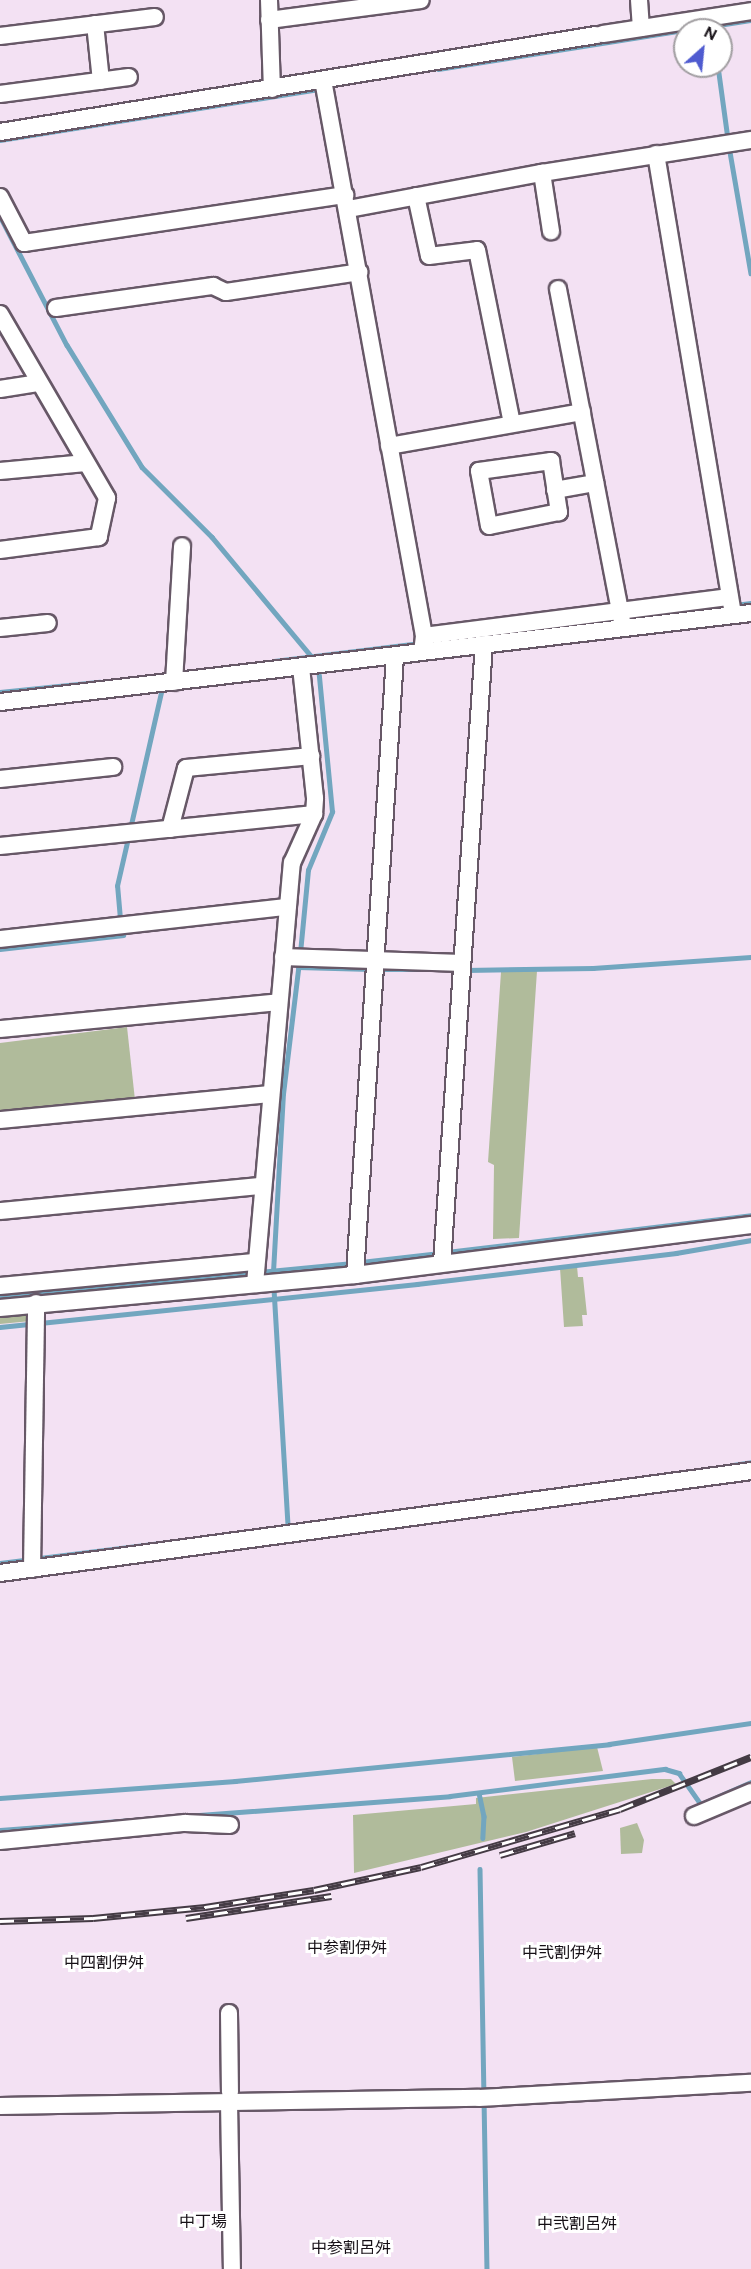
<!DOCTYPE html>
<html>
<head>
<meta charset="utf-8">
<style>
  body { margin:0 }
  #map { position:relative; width:751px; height:2269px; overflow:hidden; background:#f3e1f3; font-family:"DM Sans","Noto Sans JP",sans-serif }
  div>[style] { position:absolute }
  .green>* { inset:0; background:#b0bb9b }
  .stream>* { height:4.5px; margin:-2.25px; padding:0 2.25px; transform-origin:2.25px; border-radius:2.25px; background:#72a6bf }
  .roads { filter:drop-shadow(2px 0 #675867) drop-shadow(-2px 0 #675867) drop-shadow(0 2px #675867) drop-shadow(0 -2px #675867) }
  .minor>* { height:16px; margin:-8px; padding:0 8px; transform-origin:8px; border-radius:8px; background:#fff }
  .rail>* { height:7px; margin-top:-3.5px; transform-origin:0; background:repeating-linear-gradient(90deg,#fff 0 14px,#443b44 0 28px); box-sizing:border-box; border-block:2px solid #443b44 }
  span { translate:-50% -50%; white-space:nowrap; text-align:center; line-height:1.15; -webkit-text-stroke:6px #fff; paint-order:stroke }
  .neighbourhood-label { font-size:16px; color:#161016 }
  .north { position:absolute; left:673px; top:18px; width:60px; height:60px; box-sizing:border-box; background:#fff; border:2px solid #a29fa2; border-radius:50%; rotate:27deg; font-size:16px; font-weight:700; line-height:24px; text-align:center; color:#161016 }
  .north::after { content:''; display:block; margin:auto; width:21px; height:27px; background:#4f5bd0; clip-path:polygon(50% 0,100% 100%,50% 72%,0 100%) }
</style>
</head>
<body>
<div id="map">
  <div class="green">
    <i style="clip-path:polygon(537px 971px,519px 1238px,493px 1239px,494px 1165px,488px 1162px,501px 972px)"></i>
    <i style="clip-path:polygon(127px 1027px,135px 1100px,0 1113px,0 1043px)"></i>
    <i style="clip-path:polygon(577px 1266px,578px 1277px,583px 1277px,587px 1315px,582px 1315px,583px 1326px,564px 1327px,560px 1268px)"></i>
    <i style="clip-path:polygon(30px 1311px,31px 1321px,0 1324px,0 1315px)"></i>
    <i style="clip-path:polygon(597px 1747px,603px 1771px,515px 1781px,512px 1757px)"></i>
    <i style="clip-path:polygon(652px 1779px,671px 1779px,676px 1784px,526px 1832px,354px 1873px,353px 1815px,476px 1804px,476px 1798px)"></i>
    <i style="clip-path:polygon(637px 1823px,644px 1840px,642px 1853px,621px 1854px,620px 1828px)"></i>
  </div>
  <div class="stream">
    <i style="left:687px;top:30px;width:65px;rotate:-8.9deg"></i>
    <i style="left:718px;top:66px;width:74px;rotate:82.2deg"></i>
    <i style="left:438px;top:69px;width:250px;rotate:-9deg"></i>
    <i style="left:0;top:140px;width:324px;rotate:-9.1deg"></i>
    <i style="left:730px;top:152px;width:123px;rotate:80.2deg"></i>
    <i style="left:0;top:216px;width:145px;rotate:62.6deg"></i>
    <i style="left:67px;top:345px;width:143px;rotate:58.4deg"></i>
    <i style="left:142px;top:467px;width:99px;rotate:45deg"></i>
    <i style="left:212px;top:537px;width:155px;rotate:50.2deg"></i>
    <i style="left:735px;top:605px;width:16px;rotate:-7deg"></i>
    <i style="left:274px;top:661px;width:147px;rotate:-7deg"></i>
    <i style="left:0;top:692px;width:100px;rotate:-5.8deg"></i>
    <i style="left:130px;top:829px;width:140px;rotate:-77.2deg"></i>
    <i style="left:120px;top:919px;width:33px;rotate:-95deg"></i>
    <i style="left:117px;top:886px;width:49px;rotate:-77.1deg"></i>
    <i style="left:0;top:949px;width:124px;rotate:-6.5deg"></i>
    <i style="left:300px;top:953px;width:83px;rotate:-84.5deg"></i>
    <i style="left:308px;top:870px;width:63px;rotate:-67.5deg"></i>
    <i style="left:332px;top:812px;width:137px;rotate:-95.5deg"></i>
    <i style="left:298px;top:967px;width:73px;rotate:1.6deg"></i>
    <i style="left:379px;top:970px;width:49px"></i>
    <i style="left:466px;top:970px;width:127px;rotate:-0.9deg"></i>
    <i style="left:593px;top:968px;width:158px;rotate:-4deg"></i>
    <i style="left:447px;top:1252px;width:306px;rotate:-6.9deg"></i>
    <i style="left:361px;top:1262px;width:79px;rotate:-6.6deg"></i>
    <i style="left:273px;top:1272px;width:178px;rotate:-86.8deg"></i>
    <i style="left:283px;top:1094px;width:134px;rotate:-83.1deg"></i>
    <i style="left:274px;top:1289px;width:237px;rotate:86.6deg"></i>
    <i style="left:0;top:1297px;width:354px;rotate:-5.5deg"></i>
    <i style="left:40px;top:1323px;width:379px;rotate:-5.9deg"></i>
    <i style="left:417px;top:1284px;width:261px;rotate:-6.8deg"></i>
    <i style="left:676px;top:1253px;width:76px;rotate:-9.8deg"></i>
    <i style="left:0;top:1327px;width:31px;rotate:-6deg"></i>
    <i style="left:733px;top:1465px;width:18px;rotate:-9deg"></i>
    <i style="left:0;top:1563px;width:194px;rotate:-7.1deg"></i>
    <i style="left:479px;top:1793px;width:24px;rotate:78deg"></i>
    <i style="left:484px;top:1816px;width:22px;rotate:93deg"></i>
    <i style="left:0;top:1798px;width:236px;rotate:-4.1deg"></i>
    <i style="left:235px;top:1781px;width:376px;rotate:-5.6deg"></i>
    <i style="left:609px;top:1744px;width:144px;rotate:-8.4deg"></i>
    <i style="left:0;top:1830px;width:451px;rotate:-4.3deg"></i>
    <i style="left:450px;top:1796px;width:217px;rotate:-7.2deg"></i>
    <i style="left:665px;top:1769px;width:15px;rotate:16deg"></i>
    <i style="left:679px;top:1773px;width:38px;rotate:55deg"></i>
    <i style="left:701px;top:1804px;width:55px;rotate:-23.7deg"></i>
    <i style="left:480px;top:1869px;width:400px;rotate:89deg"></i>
  </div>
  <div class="roads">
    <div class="minor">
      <i style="left:269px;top:0;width:89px;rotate:88.1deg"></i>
      <i style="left:639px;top:0;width:28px;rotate:86deg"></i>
      <i style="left:269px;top:20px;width:153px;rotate:-7.5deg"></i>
      <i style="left:95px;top:24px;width:57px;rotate:84deg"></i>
      <i style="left:603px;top:34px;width:150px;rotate:-8.8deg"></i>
      <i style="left:0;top:36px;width:156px;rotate:-7deg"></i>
      <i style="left:323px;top:80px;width:565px;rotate:79.7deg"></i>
      <i style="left:424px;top:636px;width:16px;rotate:97deg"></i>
      <i style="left:0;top:94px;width:130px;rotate:-7.5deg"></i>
      <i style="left:0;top:132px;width:604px;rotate:-9.24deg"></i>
      <i style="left:656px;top:154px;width:467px;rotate:80.5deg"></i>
      <i style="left:542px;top:173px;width:59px;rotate:81.2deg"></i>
      <i style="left:416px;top:196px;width:61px;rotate:77.8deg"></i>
      <i style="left:429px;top:256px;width:48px;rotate:-7.1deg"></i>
      <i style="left:477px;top:250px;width:177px;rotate:78.6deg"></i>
      <i style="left:0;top:197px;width:52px;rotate:62.4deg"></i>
      <i style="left:24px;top:243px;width:325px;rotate:-8.5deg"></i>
      <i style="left:349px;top:209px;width:196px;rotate:-10.6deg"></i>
      <i style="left:542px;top:173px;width:212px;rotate:-9deg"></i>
      <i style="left:558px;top:289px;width:345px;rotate:79.1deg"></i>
      <i style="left:56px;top:308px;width:159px;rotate:-8deg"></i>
      <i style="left:213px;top:286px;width:14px;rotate:25deg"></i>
      <i style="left:226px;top:292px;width:135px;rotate:-8.5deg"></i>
      <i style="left:0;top:314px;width:213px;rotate:59.8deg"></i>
      <i style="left:107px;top:498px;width:40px;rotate:102deg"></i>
      <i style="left:99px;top:537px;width:100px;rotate:172.5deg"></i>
      <i style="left:0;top:389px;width:38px;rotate:-9deg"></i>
      <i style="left:389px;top:446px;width:196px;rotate:-10deg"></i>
      <i style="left:551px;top:461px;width:52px;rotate:81.1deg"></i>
      <i style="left:559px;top:512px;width:71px;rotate:168.7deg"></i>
      <i style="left:489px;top:526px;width:56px;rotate:-100.3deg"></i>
      <i style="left:479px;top:471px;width:73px;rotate:-7.9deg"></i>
      <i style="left:0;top:471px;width:86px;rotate:-5.3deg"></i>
      <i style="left:555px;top:490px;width:41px;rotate:-9.9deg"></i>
      <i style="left:0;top:628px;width:48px;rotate:-5.9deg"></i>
      <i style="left:424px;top:636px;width:308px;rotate:-7.3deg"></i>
      <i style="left:174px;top:682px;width:136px;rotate:-86.6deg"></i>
      <i style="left:0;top:702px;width:756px;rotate:-6.76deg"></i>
      <i style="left:0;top:779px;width:114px;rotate:-6.1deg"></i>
      <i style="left:170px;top:829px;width:63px;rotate:-75.3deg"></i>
      <i style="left:186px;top:768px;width:126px;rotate:-5.5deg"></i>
      <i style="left:0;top:846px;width:316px;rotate:-5.8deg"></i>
      <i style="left:0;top:939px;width:289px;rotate:-6.4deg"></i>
      <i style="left:283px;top:957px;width:179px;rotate:1.9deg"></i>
      <i style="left:0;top:1029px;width:280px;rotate:-5.5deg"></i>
      <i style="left:0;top:1120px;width:271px;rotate:-5.5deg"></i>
      <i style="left:0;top:1211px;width:263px;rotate:-5.5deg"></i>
      <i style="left:442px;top:1263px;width:620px;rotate:-86.12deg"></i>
      <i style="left:355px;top:1275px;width:620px;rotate:-86.3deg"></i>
      <i style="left:255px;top:1284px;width:423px;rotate:-85deg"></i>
      <i style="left:292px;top:863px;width:54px;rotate:-65.8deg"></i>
      <i style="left:314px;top:814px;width:16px;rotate:-86deg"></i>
      <i style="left:315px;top:798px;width:132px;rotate:-96.1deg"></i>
      <i style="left:0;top:1286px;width:255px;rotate:-5.4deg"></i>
      <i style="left:0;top:1308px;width:357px;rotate:-5.3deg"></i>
      <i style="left:355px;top:1275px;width:399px;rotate:-7.2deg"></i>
      <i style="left:32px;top:1569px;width:266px;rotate:-89.1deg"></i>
      <i style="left:0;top:1573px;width:758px;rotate:-7.73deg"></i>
      <i style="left:694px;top:1816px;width:62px;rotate:-22.8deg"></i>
      <i style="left:0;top:1841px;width:186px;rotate:-5.6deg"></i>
      <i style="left:185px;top:1823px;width:45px;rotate:2.5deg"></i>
      <i style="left:229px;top:2013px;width:79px;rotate:89.3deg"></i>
      <i style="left:229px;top:2102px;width:167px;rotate:89deg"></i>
      <i style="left:0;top:2106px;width:479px;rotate:-1deg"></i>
      <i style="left:479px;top:2098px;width:272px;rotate:-3.2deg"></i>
    </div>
  </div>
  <div class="rail">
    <i style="left:500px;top:1855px;width:78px;rotate:-16.3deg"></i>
    <i style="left:186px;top:1918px;width:147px;rotate:-8.6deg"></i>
    <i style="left:0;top:1921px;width:93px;rotate:-1.8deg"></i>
    <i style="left:93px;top:1918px;width:113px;rotate:-5.6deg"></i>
    <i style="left:205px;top:1907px;width:110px;rotate:-8.9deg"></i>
    <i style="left:314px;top:1890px;width:109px;rotate:-12.1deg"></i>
    <i style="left:421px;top:1867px;width:207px;rotate:-16.2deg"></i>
    <i style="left:620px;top:1809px;width:141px;rotate:-21.7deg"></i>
  </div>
  <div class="neighbourhood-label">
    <span style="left:347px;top:1948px">中参割伊舛</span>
    <span style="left:562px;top:1953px">中弐割伊舛</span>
    <span style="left:104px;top:1963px">中四割伊舛</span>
    <span style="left:203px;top:2222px">中丁場</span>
    <span style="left:577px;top:2224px">中弐割呂舛</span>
    <span style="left:351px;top:2248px">中参割呂舛</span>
  </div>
  <div class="north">N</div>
</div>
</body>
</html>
